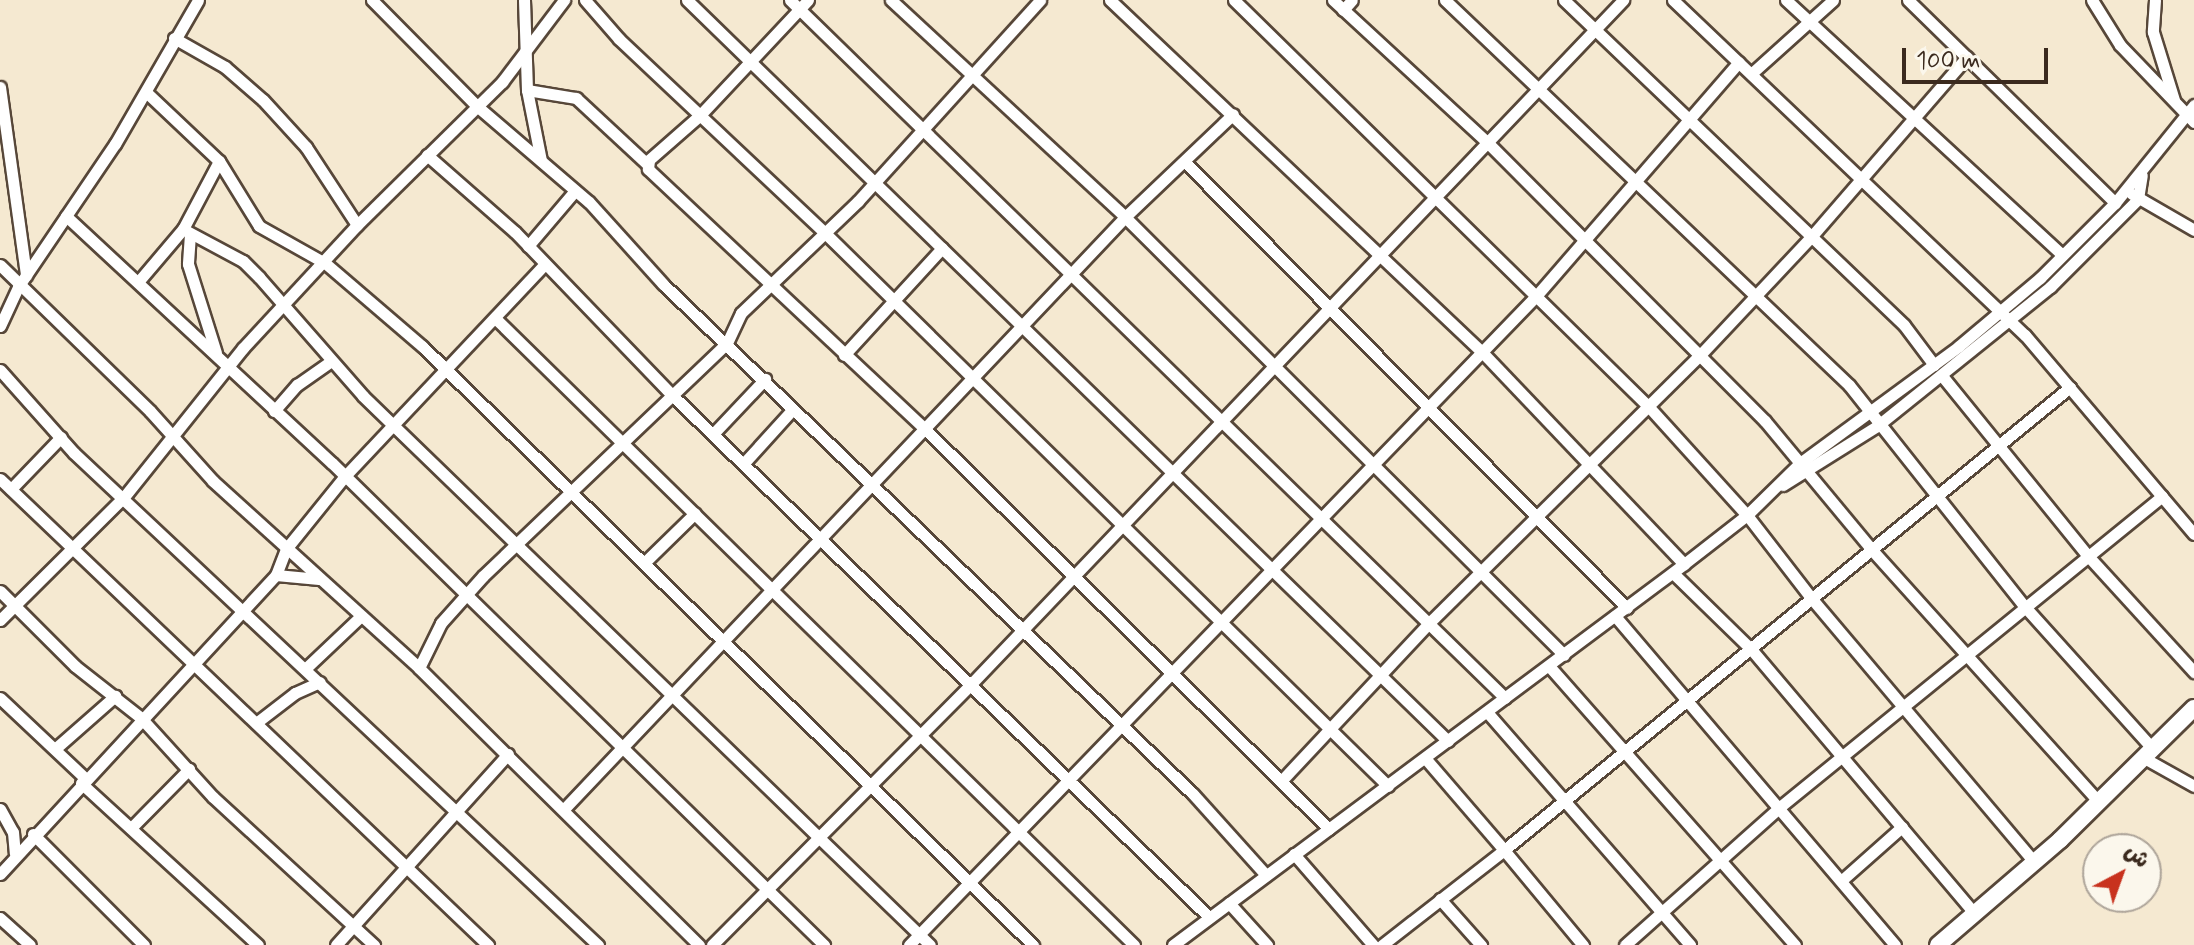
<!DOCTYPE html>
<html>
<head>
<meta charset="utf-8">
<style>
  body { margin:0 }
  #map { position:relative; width:2194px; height:945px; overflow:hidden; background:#f5e9d1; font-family:Mynerve,"Playpen Sans Arabic",sans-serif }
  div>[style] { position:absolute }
  .roads { filter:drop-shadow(2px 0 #574739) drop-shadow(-2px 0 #574739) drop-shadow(0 2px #574739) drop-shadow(0 -2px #574739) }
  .minor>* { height:11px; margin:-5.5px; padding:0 5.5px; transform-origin:5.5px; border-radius:5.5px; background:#fff }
  .highway>* { height:16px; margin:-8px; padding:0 8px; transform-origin:8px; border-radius:8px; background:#fff }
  span { translate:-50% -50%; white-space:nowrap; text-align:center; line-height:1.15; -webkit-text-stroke:8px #fbf7ec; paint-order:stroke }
  .north { position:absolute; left:2082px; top:833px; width:80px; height:80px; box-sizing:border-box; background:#fbf7ec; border:2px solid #aea59a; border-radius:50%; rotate:41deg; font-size:22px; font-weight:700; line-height:32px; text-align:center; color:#3b2a1e }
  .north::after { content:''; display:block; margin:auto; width:28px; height:36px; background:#c8321e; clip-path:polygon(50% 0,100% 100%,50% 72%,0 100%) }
  .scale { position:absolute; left:1902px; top:48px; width:146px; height:36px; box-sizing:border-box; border:4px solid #3b2a1e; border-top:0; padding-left:10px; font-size:24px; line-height:28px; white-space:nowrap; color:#3b2a1e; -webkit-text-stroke:6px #fbf7ec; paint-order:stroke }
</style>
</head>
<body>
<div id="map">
  <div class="roads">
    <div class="minor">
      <i style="left:372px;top:0;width:151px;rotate:45.3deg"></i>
      <i style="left:478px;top:107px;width:146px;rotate:40.6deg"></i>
      <i style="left:589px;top:202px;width:110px;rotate:47.9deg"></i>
      <i style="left:663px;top:284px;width:736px;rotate:43.9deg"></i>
      <i style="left:1193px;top:794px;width:109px;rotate:48deg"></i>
      <i style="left:524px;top:0;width:90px;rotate:88.1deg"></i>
      <i style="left:527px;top:90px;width:72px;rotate:78.8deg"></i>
      <i style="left:585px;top:0;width:52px;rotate:48.9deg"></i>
      <i style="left:619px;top:39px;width:283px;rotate:43.3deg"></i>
      <i style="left:825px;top:233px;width:789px;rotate:44.49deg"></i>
      <i style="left:687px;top:0;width:1062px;rotate:44.24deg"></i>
      <i style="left:790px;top:0;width:999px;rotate:44.31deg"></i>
      <i style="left:808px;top:0;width:159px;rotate:133.2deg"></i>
      <i style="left:699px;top:116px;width:67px;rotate:138.7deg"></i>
      <i style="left:649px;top:160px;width:9px;rotate:96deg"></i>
      <i style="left:648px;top:169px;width:381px;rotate:43.2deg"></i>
      <i style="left:926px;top:430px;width:567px;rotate:44.71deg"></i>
      <i style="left:891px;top:0;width:319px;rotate:42.8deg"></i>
      <i style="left:1125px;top:217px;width:620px;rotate:44.93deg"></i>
      <i style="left:1110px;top:0;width:512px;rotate:43.42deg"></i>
      <i style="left:1482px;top:352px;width:293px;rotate:46.4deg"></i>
      <i style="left:1234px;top:0;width:580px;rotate:44.44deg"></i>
      <i style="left:1648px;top:406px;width:147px;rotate:47.8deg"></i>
      <i style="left:1747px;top:515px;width:106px;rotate:52.3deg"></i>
      <i style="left:1812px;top:599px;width:344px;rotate:49.8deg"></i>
      <i style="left:1333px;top:0;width:209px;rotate:42.7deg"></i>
      <i style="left:1487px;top:142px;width:394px;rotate:45.1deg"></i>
      <i style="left:1765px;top:421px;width:168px;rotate:50.3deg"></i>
      <i style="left:1872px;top:550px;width:339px;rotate:48deg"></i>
      <i style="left:1445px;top:0;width:558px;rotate:43.62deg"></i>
      <i style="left:1849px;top:385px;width:285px;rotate:51.6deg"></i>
      <i style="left:2026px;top:608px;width:190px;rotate:48deg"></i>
      <i style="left:1564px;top:0;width:470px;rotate:43.7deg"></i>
      <i style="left:1904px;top:325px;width:50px;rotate:53.1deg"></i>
      <i style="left:1673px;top:0;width:486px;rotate:43.6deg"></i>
      <i style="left:2025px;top:335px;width:261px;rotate:49.7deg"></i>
      <i style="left:1786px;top:0;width:376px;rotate:42.7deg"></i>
      <i style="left:1908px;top:0;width:290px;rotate:44.4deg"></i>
      <i style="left:2092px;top:0;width:53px;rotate:58.1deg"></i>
      <i style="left:2120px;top:45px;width:107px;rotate:46.1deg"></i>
      <i style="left:2155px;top:0;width:32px;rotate:94deg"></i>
      <i style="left:2153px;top:32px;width:71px;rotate:72.8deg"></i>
      <i style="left:1343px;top:10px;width:13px;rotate:-48deg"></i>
      <i style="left:174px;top:38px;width:59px;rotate:29.6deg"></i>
      <i style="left:225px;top:67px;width:50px;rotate:41deg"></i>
      <i style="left:263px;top:100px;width:64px;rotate:47.5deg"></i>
      <i style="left:306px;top:147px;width:93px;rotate:56.8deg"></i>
      <i style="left:1752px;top:73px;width:109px;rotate:-42deg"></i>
      <i style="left:0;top:87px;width:190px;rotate:82.1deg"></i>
      <i style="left:527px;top:90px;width:50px;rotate:9.3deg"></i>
      <i style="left:576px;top:98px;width:97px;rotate:42.9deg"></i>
      <i style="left:146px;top:92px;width:100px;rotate:43.4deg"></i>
      <i style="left:219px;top:161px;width:76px;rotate:58.4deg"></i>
      <i style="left:259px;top:226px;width:76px;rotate:29.3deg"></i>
      <i style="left:325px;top:263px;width:128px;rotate:40.6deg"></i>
      <i style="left:422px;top:346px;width:856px;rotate:44.43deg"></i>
      <i style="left:427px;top:155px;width:117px;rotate:41.2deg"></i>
      <i style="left:515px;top:232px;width:223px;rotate:46.1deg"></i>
      <i style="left:670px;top:393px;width:752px;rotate:44.19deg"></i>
      <i style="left:1184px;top:161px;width:629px;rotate:45.26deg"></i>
      <i style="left:2132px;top:194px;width:72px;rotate:30.1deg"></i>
      <i style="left:66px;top:216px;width:363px;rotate:42.9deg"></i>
      <i style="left:332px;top:463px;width:689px;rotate:44.41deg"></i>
      <i style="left:183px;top:229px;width:68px;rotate:28.1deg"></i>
      <i style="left:243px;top:261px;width:23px;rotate:45deg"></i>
      <i style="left:259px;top:277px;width:158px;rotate:48.8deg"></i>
      <i style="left:363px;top:396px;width:789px;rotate:44.08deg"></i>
      <i style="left:190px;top:234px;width:30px;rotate:94deg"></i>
      <i style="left:188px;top:264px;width:93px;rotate:72.5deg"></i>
      <i style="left:528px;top:246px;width:71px;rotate:-49.6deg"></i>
      <i style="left:0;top:265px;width:209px;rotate:44.2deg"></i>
      <i style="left:150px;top:411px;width:94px;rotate:48deg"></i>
      <i style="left:213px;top:481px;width:278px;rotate:42.2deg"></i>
      <i style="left:419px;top:668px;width:394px;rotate:44.7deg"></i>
      <i style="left:138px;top:282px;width:70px;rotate:-49.7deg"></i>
      <i style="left:183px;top:229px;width:77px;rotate:-62.1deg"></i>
      <i style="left:496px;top:319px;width:894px;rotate:44.46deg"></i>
      <i style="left:0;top:326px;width:43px;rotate:-65.2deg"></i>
      <i style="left:18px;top:287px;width:173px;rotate:-55.9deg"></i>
      <i style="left:115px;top:144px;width:166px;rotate:-60deg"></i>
      <i style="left:844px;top:355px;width:145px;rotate:-47.5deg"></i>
      <i style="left:0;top:370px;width:111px;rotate:48.3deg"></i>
      <i style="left:74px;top:453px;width:719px;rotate:43.2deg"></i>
      <i style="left:1943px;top:377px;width:232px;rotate:51deg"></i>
      <i style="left:2089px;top:557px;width:156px;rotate:47.6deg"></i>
      <i style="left:274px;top:411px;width:35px;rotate:-49deg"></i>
      <i style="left:297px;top:385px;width:40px;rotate:-34.9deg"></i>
      <i style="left:713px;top:434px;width:76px;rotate:-46.6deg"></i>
      <i style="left:744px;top:463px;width:72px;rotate:-47.8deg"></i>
      <i style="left:0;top:479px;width:675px;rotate:43.68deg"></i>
      <i style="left:1783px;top:485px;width:111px;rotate:-32.1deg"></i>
      <i style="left:1877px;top:426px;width:222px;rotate:-38.8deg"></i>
      <i style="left:2050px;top:287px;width:124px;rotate:-45deg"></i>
      <i style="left:2138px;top:199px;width:24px;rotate:-81deg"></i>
      <i style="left:11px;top:489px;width:72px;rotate:-46.1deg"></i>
      <i style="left:644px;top:563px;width:71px;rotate:-44.4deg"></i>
      <i style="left:1673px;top:573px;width:109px;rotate:44.3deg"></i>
      <i style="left:1751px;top:649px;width:347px;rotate:49.8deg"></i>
      <i style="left:276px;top:575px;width:43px;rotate:5.3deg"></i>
      <i style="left:0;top:591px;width:106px;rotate:45deg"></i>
      <i style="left:75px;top:666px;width:84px;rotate:38.2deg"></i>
      <i style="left:141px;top:718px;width:107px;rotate:47.7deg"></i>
      <i style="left:213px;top:797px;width:219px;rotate:42.6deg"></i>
      <i style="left:1615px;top:616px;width:432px;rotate:49.6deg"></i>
      <i style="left:0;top:620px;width:175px;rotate:-44.8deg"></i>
      <i style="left:124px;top:497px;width:191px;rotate:-51.4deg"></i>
      <i style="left:243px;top:348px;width:168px;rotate:-47.2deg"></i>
      <i style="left:357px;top:225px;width:204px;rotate:-44.6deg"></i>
      <i style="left:502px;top:82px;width:103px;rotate:-52.9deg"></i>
      <i style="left:1549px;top:666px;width:372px;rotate:48.6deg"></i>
      <i style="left:419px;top:668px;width:50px;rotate:-63.9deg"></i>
      <i style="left:441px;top:623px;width:63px;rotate:-48.2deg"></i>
      <i style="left:483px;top:576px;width:337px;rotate:-43.7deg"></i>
      <i style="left:727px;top:343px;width:33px;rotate:-65deg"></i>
      <i style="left:741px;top:313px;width:162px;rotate:-43.7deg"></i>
      <i style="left:858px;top:201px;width:271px;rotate:-47.8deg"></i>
      <i style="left:305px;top:669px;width:77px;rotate:-43.4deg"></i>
      <i style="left:0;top:698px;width:117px;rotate:43.3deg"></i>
      <i style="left:1487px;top:712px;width:309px;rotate:48.9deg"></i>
      <i style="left:256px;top:723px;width:49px;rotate:-37.6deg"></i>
      <i style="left:295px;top:693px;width:27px;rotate:-24deg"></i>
      <i style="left:56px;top:748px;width:79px;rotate:-41.4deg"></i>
      <i style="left:1425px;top:758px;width:121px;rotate:49.3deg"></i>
      <i style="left:1504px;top:850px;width:731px;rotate:-39.28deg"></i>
      <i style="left:2144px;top:758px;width:57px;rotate:29.2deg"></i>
      <i style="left:1283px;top:779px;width:216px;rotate:-46.9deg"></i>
      <i style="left:1431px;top:621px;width:378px;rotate:-44.7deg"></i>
      <i style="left:1700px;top:355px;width:162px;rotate:-46.8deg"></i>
      <i style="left:1811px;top:237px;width:238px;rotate:-49.1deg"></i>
      <i style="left:81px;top:783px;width:240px;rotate:42.5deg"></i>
      <i style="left:0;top:809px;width:26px;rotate:61deg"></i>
      <i style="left:13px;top:832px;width:21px;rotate:85deg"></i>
      <i style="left:564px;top:809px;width:816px;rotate:-46.54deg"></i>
      <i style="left:1125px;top:217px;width:149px;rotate:-43.6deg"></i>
      <i style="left:131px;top:828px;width:83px;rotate:-45.5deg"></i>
      <i style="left:33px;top:834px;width:157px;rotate:45deg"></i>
      <i style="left:1294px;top:854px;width:121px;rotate:49deg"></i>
      <i style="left:0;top:874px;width:407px;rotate:-47.3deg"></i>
      <i style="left:276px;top:575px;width:28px;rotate:-69deg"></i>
      <i style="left:286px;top:549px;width:94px;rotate:-51.1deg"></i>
      <i style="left:345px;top:476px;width:289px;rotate:-46.7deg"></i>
      <i style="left:1842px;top:880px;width:80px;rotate:-41.5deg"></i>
      <i style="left:1440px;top:899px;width:62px;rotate:48.3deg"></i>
      <i style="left:1229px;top:903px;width:57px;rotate:47.9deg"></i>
      <i style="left:0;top:918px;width:40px;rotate:42deg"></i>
      <i style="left:336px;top:945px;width:257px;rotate:-48deg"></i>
      <i style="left:712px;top:945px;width:369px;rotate:-45.2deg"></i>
      <i style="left:972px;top:683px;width:944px;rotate:-46.37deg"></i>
      <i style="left:909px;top:945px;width:904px;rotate:-45.99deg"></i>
      <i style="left:1537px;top:295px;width:308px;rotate:-49.1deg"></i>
      <i style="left:1173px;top:945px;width:637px;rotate:-36.71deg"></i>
      <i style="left:1684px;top:564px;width:80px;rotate:-37.9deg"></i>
      <i style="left:1747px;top:515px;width:74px;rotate:-44.5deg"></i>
      <i style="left:1800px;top:463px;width:197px;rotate:-36.3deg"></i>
      <i style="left:1959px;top:346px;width:106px;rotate:-40deg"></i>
      <i style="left:2040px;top:278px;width:106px;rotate:-45deg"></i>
      <i style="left:2115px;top:203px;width:126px;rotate:-51.1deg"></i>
      <i style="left:1382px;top:945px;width:155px;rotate:-37.9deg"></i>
      <i style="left:1504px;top:850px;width:124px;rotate:50.3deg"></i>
      <i style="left:1625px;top:945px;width:209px;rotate:-41.7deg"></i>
      <i style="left:1781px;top:806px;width:491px;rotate:-39.1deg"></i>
    </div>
    <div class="highway">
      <i style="left:1938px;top:945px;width:161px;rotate:-40.7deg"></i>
      <i style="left:2060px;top:840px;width:188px;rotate:-44.6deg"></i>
    </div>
  </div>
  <div class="north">ش</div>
  <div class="scale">100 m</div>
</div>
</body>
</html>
